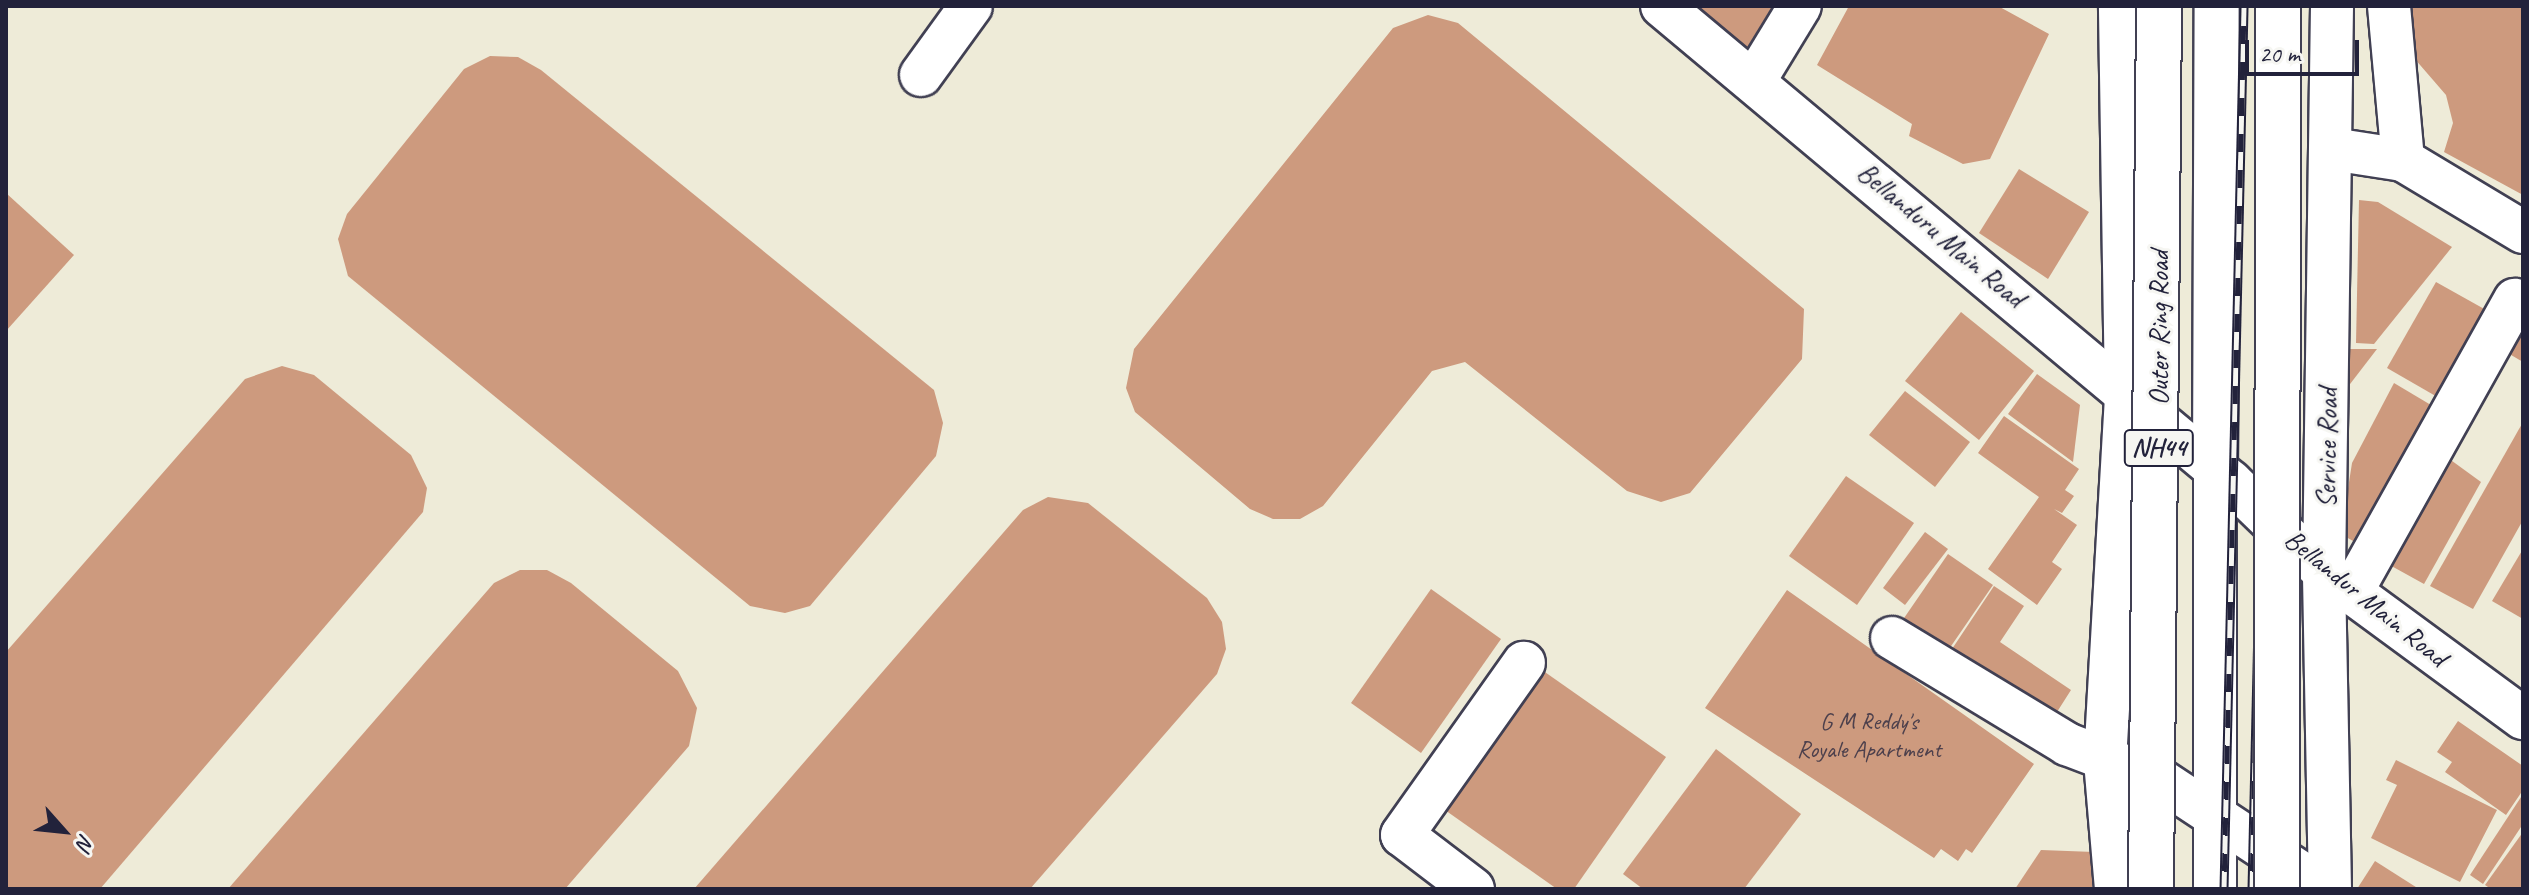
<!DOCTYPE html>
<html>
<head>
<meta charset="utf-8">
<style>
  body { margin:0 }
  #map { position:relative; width:2529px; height:895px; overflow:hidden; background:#eeebd8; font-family:Caveat,sans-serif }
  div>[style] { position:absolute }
  .building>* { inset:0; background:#cd9a7e }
  .roads { filter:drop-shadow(2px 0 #414053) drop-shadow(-2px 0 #414053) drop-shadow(0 2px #414053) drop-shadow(0 -2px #414053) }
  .minor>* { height:42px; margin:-21px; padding:0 21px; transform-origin:21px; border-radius:21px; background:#fff }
  .highway>* { height:44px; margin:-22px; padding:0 22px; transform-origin:22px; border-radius:22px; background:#fff }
  .rail>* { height:9px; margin-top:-4.5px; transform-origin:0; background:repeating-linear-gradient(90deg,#f6f6f2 0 18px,#22223b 0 36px); box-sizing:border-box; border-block:2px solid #22223b }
  .bridges { filter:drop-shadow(2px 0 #414053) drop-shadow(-2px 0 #414053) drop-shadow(0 2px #414053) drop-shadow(0 -2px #414053) }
  .highway-bridge>* { height:44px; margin:-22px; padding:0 22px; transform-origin:22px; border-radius:22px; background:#fff }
  span { translate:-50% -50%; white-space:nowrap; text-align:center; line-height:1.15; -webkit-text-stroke:6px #f6f6f2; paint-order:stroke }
  .number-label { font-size:24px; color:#4d404c }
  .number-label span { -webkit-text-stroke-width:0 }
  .shield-label span { padding:2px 6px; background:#f6f6f2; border:2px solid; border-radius:6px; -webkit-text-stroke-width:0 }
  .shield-label { font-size:26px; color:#22223b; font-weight:700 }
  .street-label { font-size:28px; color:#22223b }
  .frame { position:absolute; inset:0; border:8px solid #22223b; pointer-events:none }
  .north { position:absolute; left:24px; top:791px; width:80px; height:80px; -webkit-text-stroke:6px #f6f6f2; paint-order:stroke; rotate:117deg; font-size:22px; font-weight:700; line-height:32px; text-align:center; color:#22223b }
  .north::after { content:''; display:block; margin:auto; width:28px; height:36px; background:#22223b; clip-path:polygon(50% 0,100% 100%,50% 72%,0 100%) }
  .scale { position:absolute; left:2245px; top:40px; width:114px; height:36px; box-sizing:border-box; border:4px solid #22223b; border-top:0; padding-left:10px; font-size:24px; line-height:28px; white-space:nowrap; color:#22223b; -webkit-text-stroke:6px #f6f6f2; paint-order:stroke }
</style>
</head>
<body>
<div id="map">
  <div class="building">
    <i style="clip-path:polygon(1693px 6px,1792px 6px,1760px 60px)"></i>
    <i style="clip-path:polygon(1849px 6px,1998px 6px,2049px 34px,1990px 159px,1963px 164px,1909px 136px,1912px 124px,1817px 65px)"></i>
    <i style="clip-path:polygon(2399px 6px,2523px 6px,2523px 195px,2444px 152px,2453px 123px,2446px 95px,2414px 58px)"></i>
    <i style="clip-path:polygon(1428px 15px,1458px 23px,1804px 309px,1802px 359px,1690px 493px,1661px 502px,1627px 491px,1465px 362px,1432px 371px,1323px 506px,1300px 519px,1273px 519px,1250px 509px,1135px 412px,1126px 388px,1134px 349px,1393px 28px)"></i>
    <i style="clip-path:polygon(490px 56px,518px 57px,541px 70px,934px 390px,943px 423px,936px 456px,810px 606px,785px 613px,750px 606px,348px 276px,338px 239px,347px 214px,464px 69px)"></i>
    <i style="clip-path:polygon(2019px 169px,2089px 212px,2048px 279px,1979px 233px)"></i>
    <i style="clip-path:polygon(6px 193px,74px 255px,6px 331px)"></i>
    <i style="clip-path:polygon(2359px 200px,2378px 202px,2452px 247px,2374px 344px,2356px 343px)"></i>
    <i style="clip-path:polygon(2436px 282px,2495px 315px,2446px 402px,2387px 368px)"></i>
    <i style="clip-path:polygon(2523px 293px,2523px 362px,2494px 345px)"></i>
    <i style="clip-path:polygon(1961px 312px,2034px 371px,1979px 440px,1905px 381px)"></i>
    <i style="clip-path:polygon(2349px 349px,2377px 349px,2347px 388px)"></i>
    <i style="clip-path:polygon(282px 366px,314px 375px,411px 455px,427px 488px,423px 512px,100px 889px,6px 889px,6px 652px,245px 379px)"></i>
    <i style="clip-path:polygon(2037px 374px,2080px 405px,2073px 462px,2008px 414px)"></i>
    <i style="clip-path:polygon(2394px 383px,2441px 411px,2365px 548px,2341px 534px,2352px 463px)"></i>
    <i style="clip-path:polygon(1905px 391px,1970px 442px,1935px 487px,1869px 435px)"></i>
    <i style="clip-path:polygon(2004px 416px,2079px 469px,2065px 490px,2074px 496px,2062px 513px,2054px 509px,2077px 525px,2052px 562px,2062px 569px,2037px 605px,1988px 569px,2039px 497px,1978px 453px)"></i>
    <i style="clip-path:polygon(2523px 422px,2523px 520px,2473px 609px,2430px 586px)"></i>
    <i style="clip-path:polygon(2437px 450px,2481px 482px,2424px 584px,2377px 558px)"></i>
    <i style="clip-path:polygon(1846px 476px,1914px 523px,1857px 605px,1789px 556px)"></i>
    <i style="clip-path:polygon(1048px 497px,1088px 503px,1207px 598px,1222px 622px,1226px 649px,1217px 674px,1030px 889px,694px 889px,1023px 510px)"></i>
    <i style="clip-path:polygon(1925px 532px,1948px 549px,1905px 605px,1883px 588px)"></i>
    <i style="clip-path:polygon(2523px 549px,2523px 619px,2492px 601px)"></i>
    <i style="clip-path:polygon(1948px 554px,1993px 585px,1947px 652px,1902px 621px)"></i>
    <i style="clip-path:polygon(520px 570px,547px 570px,571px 583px,678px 671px,697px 708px,689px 746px,565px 889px,228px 889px,494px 583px)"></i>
    <i style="clip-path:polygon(1994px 586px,2024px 606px,2000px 642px,2071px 690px,2050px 723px,1948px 655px)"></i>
    <i style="clip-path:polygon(1431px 589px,1501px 639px,1421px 753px,1351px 703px)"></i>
    <i style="clip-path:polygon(1787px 590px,2034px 764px,1972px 853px,1966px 849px,1958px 861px,1941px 849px,1934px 858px,1705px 708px)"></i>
    <i style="clip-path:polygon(1532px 663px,1666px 757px,1574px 889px,1557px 889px,1435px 803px)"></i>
    <i style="clip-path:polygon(2458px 721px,2523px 766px,2523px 790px,2506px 815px,2445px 772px,2452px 762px,2437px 752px)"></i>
    <i style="clip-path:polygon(1716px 749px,1801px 814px,1744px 889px,1643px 889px,1623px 874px)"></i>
    <i style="clip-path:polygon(2396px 760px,2497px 810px,2460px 882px,2371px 838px,2397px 785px,2386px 780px)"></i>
    <i style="clip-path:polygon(2523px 794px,2523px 824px,2483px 884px,2470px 875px)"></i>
    <i style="clip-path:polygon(2523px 832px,2523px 889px,2491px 889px,2485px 885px)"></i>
    <i style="clip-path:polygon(2041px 850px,2094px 852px,2092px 889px,2015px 889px)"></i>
    <i style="clip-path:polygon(2375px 861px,2419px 889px,2357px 889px)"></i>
  </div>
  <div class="roads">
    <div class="minor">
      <i style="left:1662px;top:6px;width:742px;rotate:39.91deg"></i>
      <i style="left:2231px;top:482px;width:129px;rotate:44.1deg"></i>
      <i style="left:2324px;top:572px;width:247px;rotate:36.3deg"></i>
      <i style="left:2389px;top:6px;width:155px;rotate:84.8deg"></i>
      <i style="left:2403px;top:160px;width:140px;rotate:31deg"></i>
      <i style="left:921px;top:75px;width:85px;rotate:-54.1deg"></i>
      <i style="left:1756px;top:78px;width:84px;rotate:-58.6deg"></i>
      <i style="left:2332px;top:149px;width:72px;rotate:8.8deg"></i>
      <i style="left:2215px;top:471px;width:418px;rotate:90deg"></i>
      <i style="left:2351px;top:593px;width:336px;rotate:-60.8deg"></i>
      <i style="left:1892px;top:638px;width:205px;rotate:31.2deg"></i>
      <i style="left:2067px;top:744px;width:98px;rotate:20.8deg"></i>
      <i style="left:2159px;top:779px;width:199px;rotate:33.5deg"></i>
      <i style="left:1473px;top:889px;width:89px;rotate:-142.7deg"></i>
      <i style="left:1402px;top:835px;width:211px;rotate:-54.7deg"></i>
      <i style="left:2116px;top:889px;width:128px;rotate:-94.9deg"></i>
      <i style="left:2105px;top:761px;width:369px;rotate:-86.7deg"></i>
      <i style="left:2126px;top:393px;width:387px;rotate:-90.9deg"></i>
      <i style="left:2330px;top:889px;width:317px;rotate:-91.1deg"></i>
      <i style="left:2324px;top:572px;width:566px;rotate:-89.19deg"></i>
    </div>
    <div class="highway">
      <i style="left:2215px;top:471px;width:465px;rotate:-89.8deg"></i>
    </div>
  </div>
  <div class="rail">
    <i style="left:2224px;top:889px;width:883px;rotate:-88.7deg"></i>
    <i style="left:2252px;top:889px;width:883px;rotate:-88.7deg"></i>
  </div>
  <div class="bridges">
    <div class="highway-bridge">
      <i style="left:2151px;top:889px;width:883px;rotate:-89.48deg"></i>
      <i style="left:2277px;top:889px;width:883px;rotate:-89.94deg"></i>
    </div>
  </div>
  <div class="number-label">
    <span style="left:1869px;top:736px">G M Reddy's<br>Royale Apartment</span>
  </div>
  <div class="shield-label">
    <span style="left:2159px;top:448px">NH44</span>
  </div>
  <div class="street-label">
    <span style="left:1941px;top:235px;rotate:40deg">Bellanduru Main Road</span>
    <span style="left:2159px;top:328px;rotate:-90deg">Outer Ring Road</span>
    <span style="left:2327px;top:448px;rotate:-89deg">Service Road</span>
    <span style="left:2366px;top:598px;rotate:39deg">Bellandur Main Road</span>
  </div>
  <div class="frame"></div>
  <div class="north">N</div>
  <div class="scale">20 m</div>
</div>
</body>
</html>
